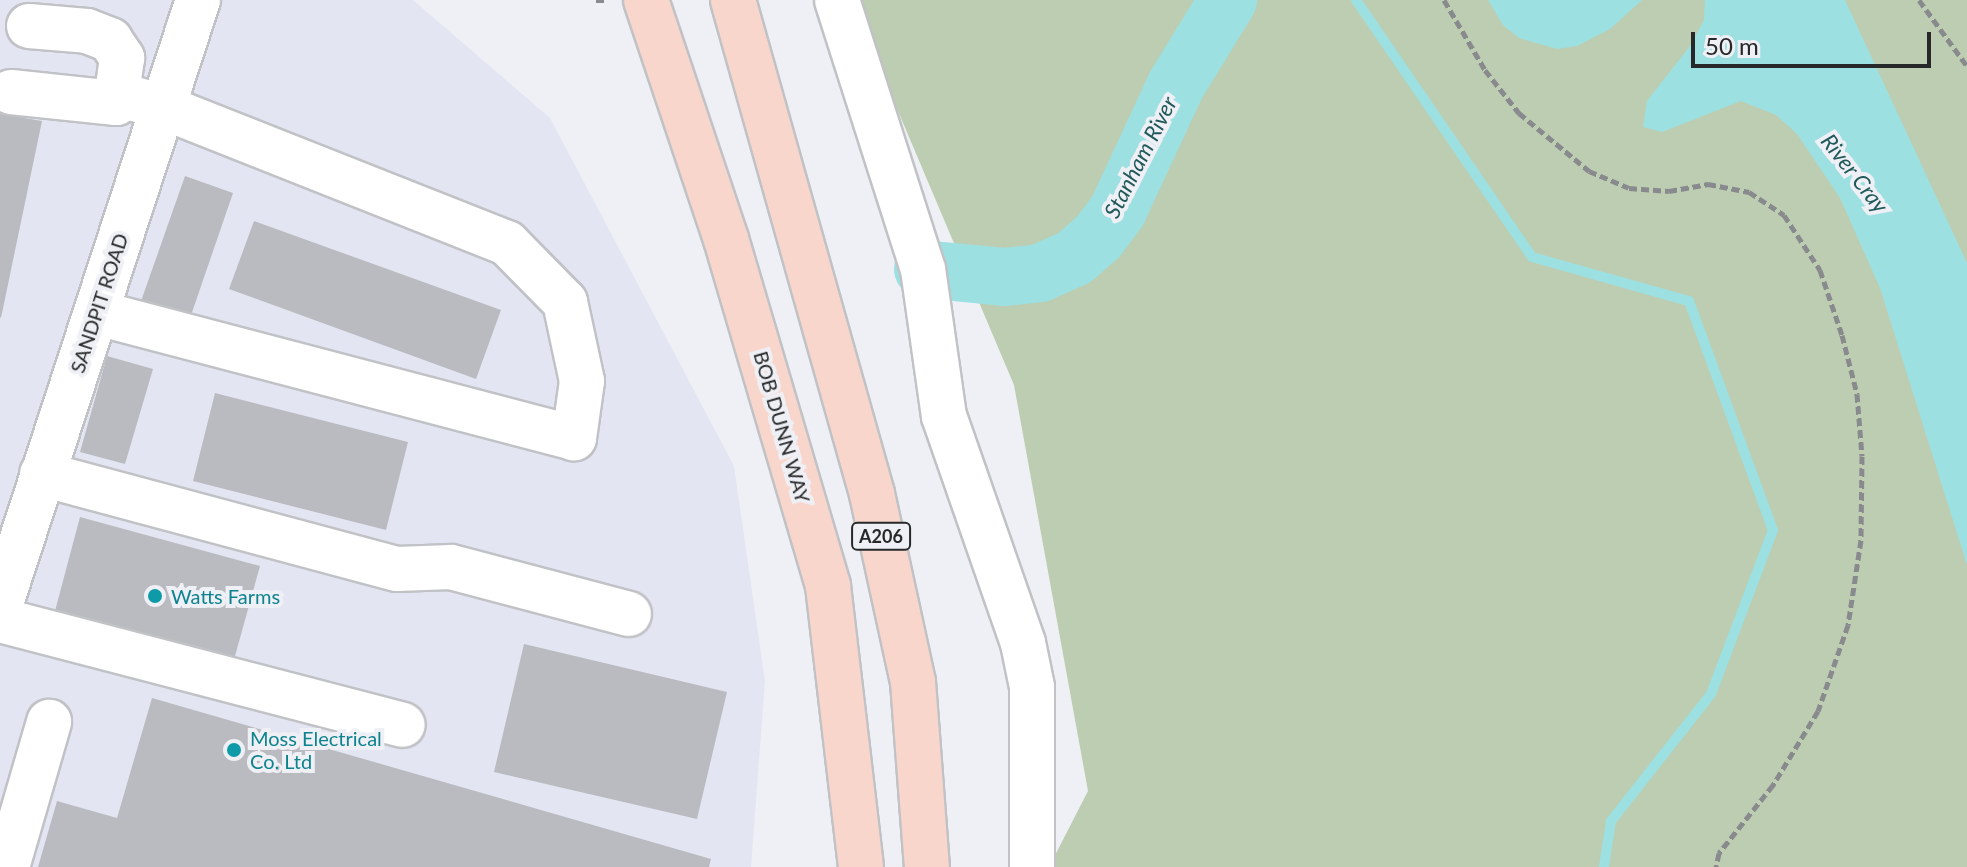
<!DOCTYPE html>
<html>
<head>
<meta charset="utf-8">
<style>
  body { margin:0 }
  #map { position:relative; width:1967px; height:867px; overflow:hidden; background:#eff0f5; font-family:Lato,sans-serif }
  div>[style] { position:absolute }
  .built>* { inset:0; background:#e3e6f2 }
  .green>* { inset:0; background:#bccdb2 }
  .water>* { inset:0; background:#9de0e2 }
  .stream>* { height:10px; margin:-5px; padding:0 5px; transform-origin:5px; border-radius:5px; background:#9de0e2 }
  .river>* { height:58px; margin:-29px; padding:0 29px; transform-origin:29px; border-radius:29px; background:#9de0e2 }
  .building>* { inset:0; background:#babbc0 }
  .path>* { height:5px; margin-top:-2.5px; transform-origin:0; background:repeating-linear-gradient(90deg,#898a8d 0 8px,transparent 0 12px) }
  .roads { filter:drop-shadow(2px 0 #c1c2c6) drop-shadow(-2px 0 #c1c2c6) drop-shadow(0 2px #c1c2c6) drop-shadow(0 -2px #c1c2c6) }
  .minor>* { height:44px; margin:-22px; padding:0 22px; transform-origin:22px; border-radius:22px; background:#fff }
  .major>* { height:44px; margin:-22px; padding:0 22px; transform-origin:22px; border-radius:22px; background:#f8d6cc }
  .dots>* { width:22px; height:22px; translate:-50% -50%; box-sizing:border-box; border:4px solid #eff0f5; border-radius:50% }
  span { translate:-50% -50%; white-space:nowrap; text-align:center; line-height:1.15; -webkit-text-stroke:8px #eff0f5; paint-order:stroke }
  .shield-label span { padding:2px 6px; background:#eff0f5; border:2px solid; border-radius:6px; -webkit-text-stroke-width:0 }
  .shield-label { font-size:18px; color:#272829; font-weight:700 }
  .street-label { font-size:20px; color:#272829 }
  .culture-label { font-size:20px; color:#0d838f }
  .left { translate:0 -50%; text-align:left }
  .water-label { font-size:22px; color:#20595a; font-style:italic }
  .scale { position:absolute; left:1691px; top:32px; width:240px; height:36px; box-sizing:border-box; border:4px solid #272829; border-top:0; padding-left:10px; font-size:24px; line-height:28px; white-space:nowrap; color:#272829; -webkit-text-stroke:6px #eff0f5; paint-order:stroke }
</style>
</head>
<body>
<div id="map">
  <div class="built">
    <i style="clip-path:polygon(0 0,413px 0,550px 118px,734px 466px,765px 681px,751px 867px,0 867px)"></i>
  </div>
  <div class="green">
    <i style="clip-path:polygon(851px 0,1967px 0,1967px 867px,1049px 867px,1088px 791px,1014px 385px)"></i>
  </div>
  <div class="water">
    <i style="clip-path:polygon(1488px 0,1642px 0,1610px 29px,1577px 46px,1557px 49px,1519px 38px,1503px 25px)"></i>
    <i style="clip-path:polygon(1705px 0,1845px 0,1967px 263px,1967px 565px,1880px 288px,1840px 198px,1797px 134px,1776px 115px,1741px 101px,1662px 132px,1643px 127px,1647px 101px,1690px 46px,1704px 20px)"></i>
  </div>
  <div class="stream">
    <i style="left:1356px;top:0;width:311px;rotate:55.6deg"></i>
    <i style="left:1532px;top:257px;width:163px;rotate:15.7deg"></i>
    <i style="left:1689px;top:301px;width:244px;rotate:69.9deg"></i>
    <i style="left:1773px;top:530px;width:175px;rotate:110.7deg"></i>
    <i style="left:1711px;top:694px;width:162px;rotate:128.2deg"></i>
    <i style="left:1611px;top:821px;width:47px;rotate:98.7deg"></i>
  </div>
  <div class="river">
    <i style="left:923px;top:269px;width:81px;rotate:5.6deg"></i>
    <i style="left:1004px;top:277px;width:36px;rotate:-6deg"></i>
    <i style="left:1040px;top:273px;width:37px;rotate:-24deg"></i>
    <i style="left:1074px;top:258px;width:32px;rotate:-41deg"></i>
    <i style="left:1098px;top:237px;width:34px;rotate:-53deg"></i>
    <i style="left:1118px;top:210px;width:138px;rotate:-65.1deg"></i>
    <i style="left:1176px;top:85px;width:100px;rotate:-58.5deg"></i>
  </div>
  <div class="building">
    <i style="clip-path:polygon(0 114px,42px 121px,1px 318px,0 317px)"></i>
    <i style="clip-path:polygon(185px 176px,233px 193px,189px 321px,140px 304px)"></i>
    <i style="clip-path:polygon(254px 221px,501px 310px,476px 379px,229px 289px)"></i>
    <i style="clip-path:polygon(107px 356px,153px 369px,125px 464px,80px 452px)"></i>
    <i style="clip-path:polygon(215px 393px,408px 442px,386px 530px,193px 481px)"></i>
    <i style="clip-path:polygon(80px 517px,260px 566px,230px 674px,51px 626px)"></i>
    <i style="clip-path:polygon(524px 644px,727px 692px,697px 819px,494px 772px)"></i>
    <i style="clip-path:polygon(152px 698px,711px 859px,709px 867px,38px 867px,57px 801px,117px 818px)"></i>
  </div>
  <div class="path">
    <i style="left:596px;top:0;width:8px"></i>
    <i style="left:1444px;top:0;width:81px;rotate:59.6deg"></i>
    <i style="left:1485px;top:70px;width:55px;rotate:51.7deg"></i>
    <i style="left:1519px;top:113px;width:91px;rotate:39.6deg"></i>
    <i style="left:1589px;top:171px;width:43px;rotate:23deg"></i>
    <i style="left:1629px;top:188px;width:40px;rotate:4.3deg"></i>
    <i style="left:1669px;top:191px;width:40px;rotate:-10deg"></i>
    <i style="left:1708px;top:184px;width:42px;rotate:11deg"></i>
    <i style="left:1749px;top:192px;width:42px;rotate:33.3deg"></i>
    <i style="left:1784px;top:215px;width:66px;rotate:56.8deg"></i>
    <i style="left:1820px;top:270px;width:69px;rotate:71.3deg"></i>
    <i style="left:1842px;top:335px;width:61px;rotate:75.7deg"></i>
    <i style="left:1857px;top:394px;width:62px;rotate:85.4deg"></i>
    <i style="left:1862px;top:456px;width:84px;rotate:90.7deg"></i>
    <i style="left:1861px;top:540px;width:86px;rotate:98.7deg"></i>
    <i style="left:1848px;top:625px;width:91px;rotate:109.2deg"></i>
    <i style="left:1818px;top:711px;width:87px;rotate:121.3deg"></i>
    <i style="left:1773px;top:785px;width:87px;rotate:128.5deg"></i>
    <i style="left:1719px;top:853px;width:14px;rotate:102deg"></i>
    <i style="left:1919px;top:0;width:82px;rotate:54deg"></i>
  </div>
  <div class="roads">
    <div class="minor">
      <i style="left:837px;top:0;width:282px;rotate:72.3deg"></i>
      <i style="left:923px;top:269px;width:148px;rotate:81.9deg"></i>
      <i style="left:944px;top:416px;width:240px;rotate:70.8deg"></i>
      <i style="left:1023px;top:643px;width:45px;rotate:78.4deg"></i>
      <i style="left:1032px;top:687px;width:180px;rotate:90deg"></i>
      <i style="left:29px;top:26px;width:58px;rotate:4.9deg"></i>
      <i style="left:87px;top:31px;width:25px;rotate:21deg"></i>
      <i style="left:110px;top:40px;width:22px;rotate:56deg"></i>
      <i style="left:122px;top:58px;width:36px;rotate:98deg"></i>
      <i style="left:11px;top:92px;width:106px;rotate:6deg"></i>
      <i style="left:116px;top:103px;width:9px;rotate:-84deg"></i>
      <i style="left:117px;top:94px;width:48px;rotate:15.8deg"></i>
      <i style="left:163px;top:107px;width:370px;rotate:21.6deg"></i>
      <i style="left:507px;top:243px;width:83px;rotate:45.5deg"></i>
      <i style="left:565px;top:302px;width:81px;rotate:77.9deg"></i>
      <i style="left:582px;top:381px;width:58px;rotate:98deg"></i>
      <i style="left:574px;top:438px;width:493px;rotate:-165.3deg"></i>
      <i style="left:42px;top:474px;width:367px;rotate:15deg"></i>
      <i style="left:397px;top:569px;width:54px;rotate:-2.1deg"></i>
      <i style="left:451px;top:567px;width:184px;rotate:14.8deg"></i>
      <i style="left:0;top:606px;width:638px;rotate:-71.91deg"></i>
      <i style="left:0;top:620px;width:416px;rotate:14.6deg"></i>
      <i style="left:0;top:858px;width:9px;rotate:13deg"></i>
      <i style="left:9px;top:860px;width:144px;rotate:-73.8deg"></i>
    </div>
    <div class="major">
      <i style="left:646px;top:0;width:252px;rotate:71.5deg"></i>
      <i style="left:726px;top:239px;width:362px;rotate:73.6deg"></i>
      <i style="left:828px;top:586px;width:283px;rotate:83.3deg"></i>
      <i style="left:733px;top:0;width:513px;rotate:74.28deg"></i>
      <i style="left:872px;top:494px;width:192px;rotate:77.7deg"></i>
      <i style="left:913px;top:682px;width:186px;rotate:85.7deg"></i>
    </div>
  </div>
  <div class="dots">
    <i style="left:155px;top:596px;background:#0f9aa8"></i>
    <i style="left:234px;top:750px;background:#0f9aa8"></i>
  </div>
  <div class="shield-label">
    <span style="left:881px;top:536px">A206</span>
  </div>
  <div class="street-label">
    <span style="left:99px;top:303px;rotate:-72deg">SANDPIT ROAD</span>
    <span style="left:782px;top:427px;rotate:74deg">BOB DUNN WAY</span>
  </div>
  <div class="culture-label">
    <span class="left" style="left:171px;top:596px">Watts Farms</span>
    <span class="left" style="left:250px;top:750px">Moss Electrical<br>Co. Ltd</span>
  </div>
  <div class="water-label">
    <span style="left:1140px;top:157px;rotate:-63deg">Stanham River</span>
    <span style="left:1855px;top:173px;rotate:52deg">River Cray</span>
  </div>
  <div class="scale">50 m</div>
</div>
</body>
</html>
